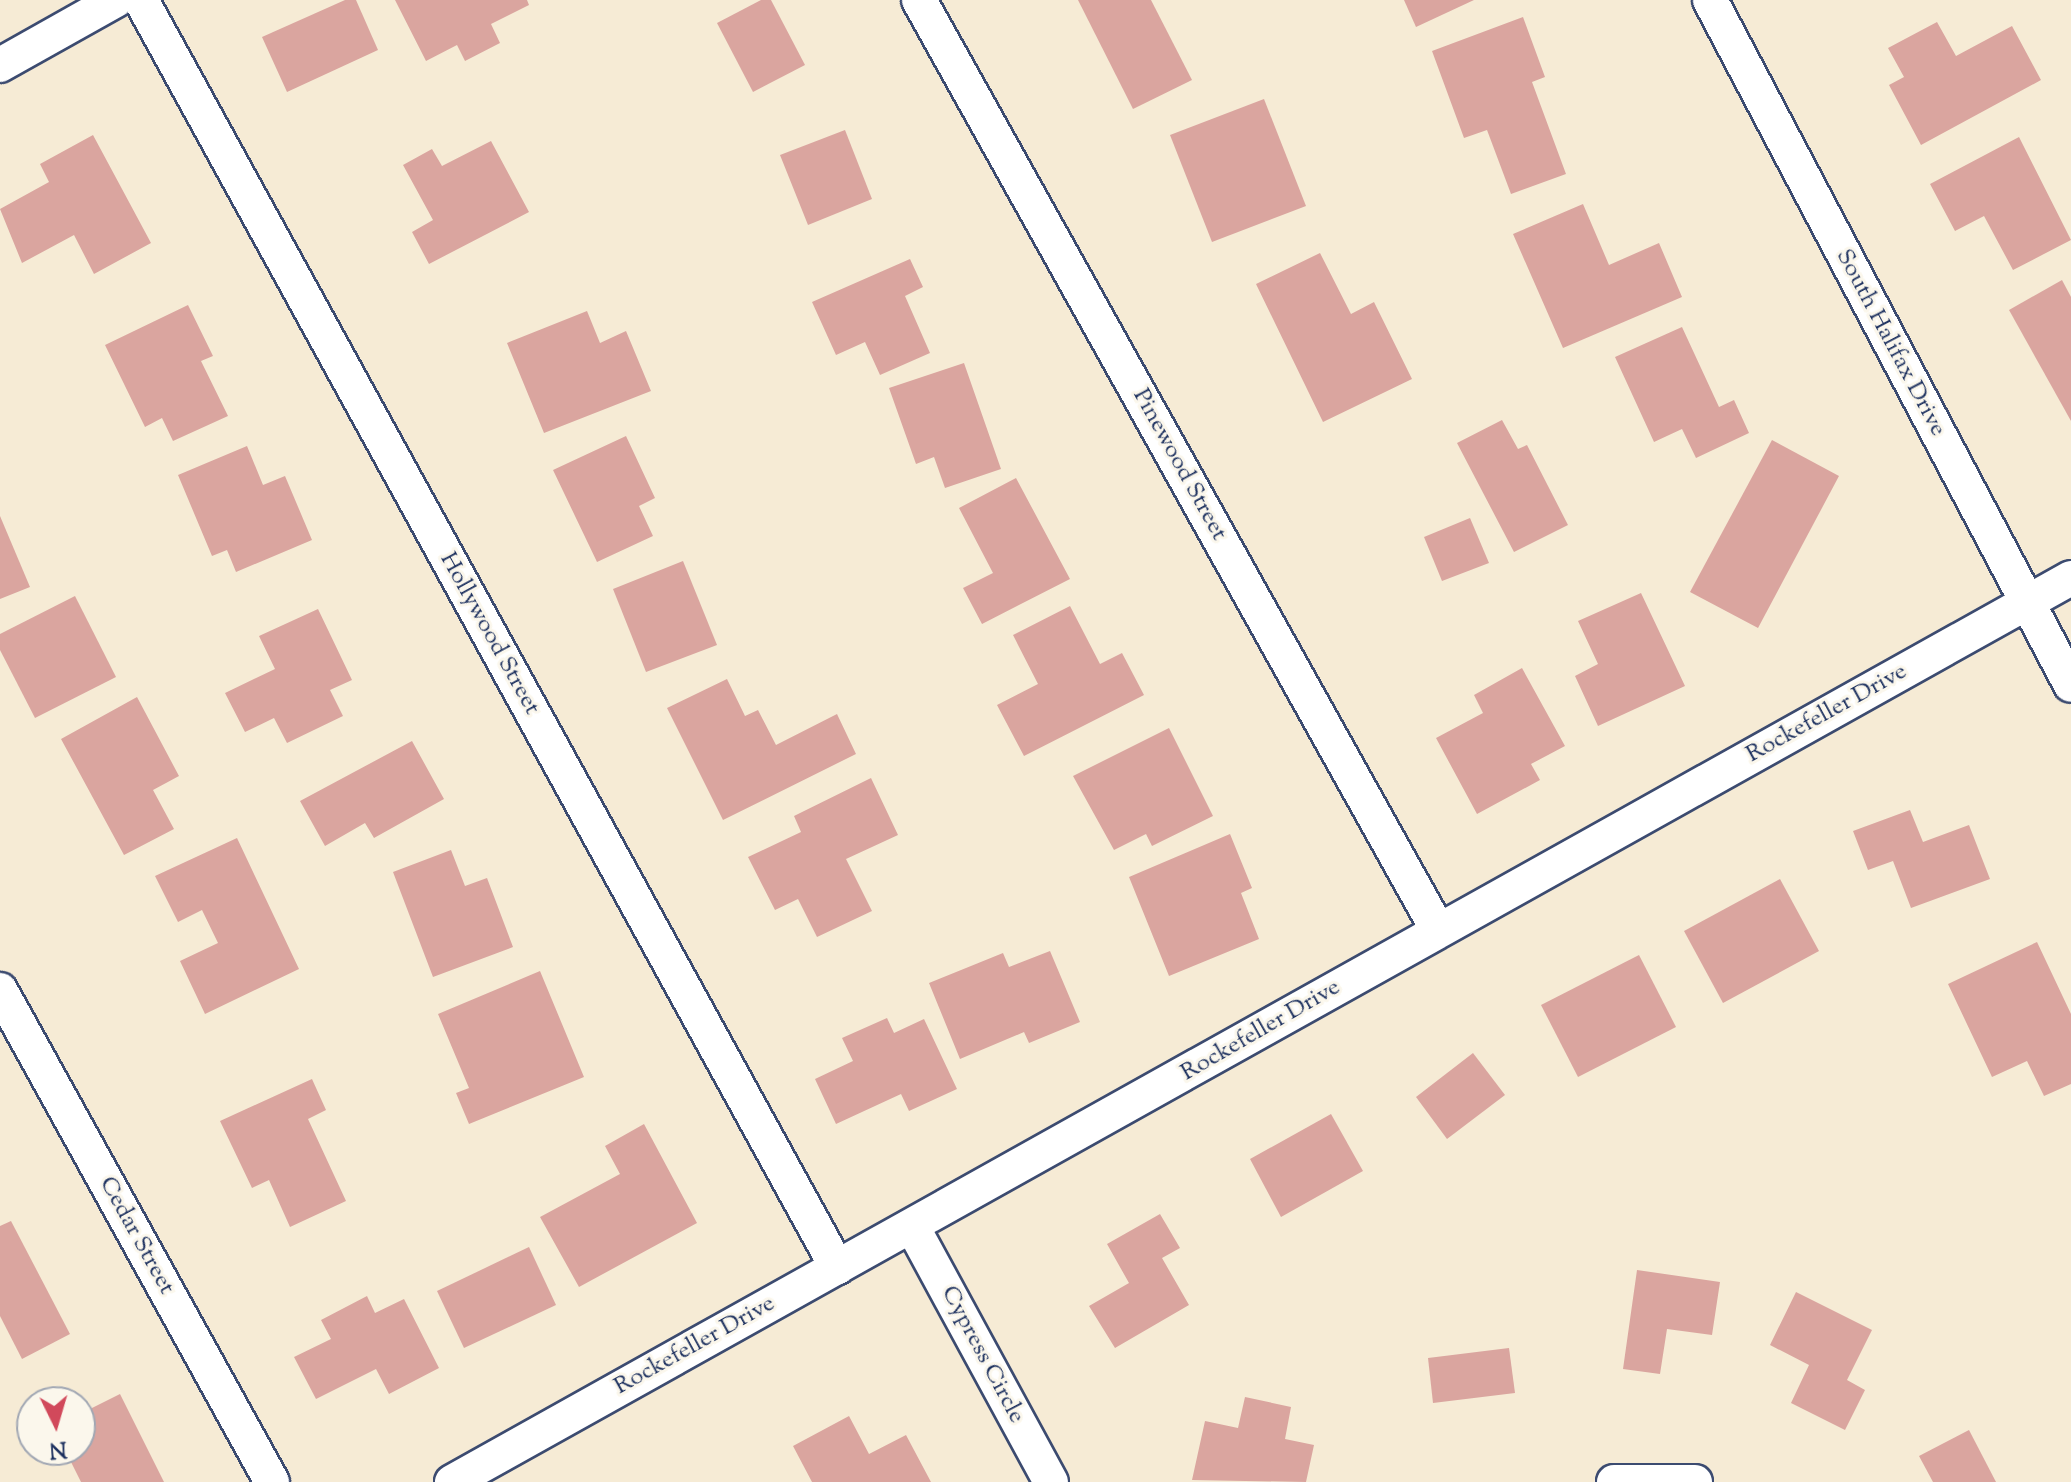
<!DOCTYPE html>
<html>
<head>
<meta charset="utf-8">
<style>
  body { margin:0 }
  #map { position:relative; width:2071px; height:1482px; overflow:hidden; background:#f6ebd5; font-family:"Sorts Mill Goudy",serif }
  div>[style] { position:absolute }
  .building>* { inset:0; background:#daa59f }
  .roads { filter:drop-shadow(2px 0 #3c4b70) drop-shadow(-2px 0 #3c4b70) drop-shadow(0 2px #3c4b70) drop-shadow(0 -2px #3c4b70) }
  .street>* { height:34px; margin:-17px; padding:0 17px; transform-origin:17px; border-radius:17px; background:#fff }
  span { translate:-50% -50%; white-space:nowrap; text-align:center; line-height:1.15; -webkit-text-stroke:6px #fbf7ec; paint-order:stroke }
  .street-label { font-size:24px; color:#1b2f5e }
  .north { position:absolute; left:16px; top:1386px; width:80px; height:80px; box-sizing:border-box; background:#fbf7ec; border:2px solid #a1a7b3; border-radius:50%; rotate:175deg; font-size:22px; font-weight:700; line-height:32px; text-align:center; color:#1b2f5e }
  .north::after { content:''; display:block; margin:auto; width:28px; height:36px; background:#d1495b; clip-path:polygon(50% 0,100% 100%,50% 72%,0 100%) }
</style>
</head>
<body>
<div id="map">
  <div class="building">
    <i style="clip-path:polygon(345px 0,356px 0,378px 50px,287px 92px,262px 37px)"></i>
    <i style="clip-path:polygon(395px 0,527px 0,529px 5px,491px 24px,500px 43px,465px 61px,457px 45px,426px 61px)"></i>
    <i style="clip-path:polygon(761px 0,771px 0,805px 65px,753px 92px,717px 23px)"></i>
    <i style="clip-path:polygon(1078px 0,1151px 0,1192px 80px,1133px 109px)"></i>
    <i style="clip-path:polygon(1404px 0,1474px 0,1416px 27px)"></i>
    <i style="clip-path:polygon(1523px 17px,1545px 77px,1532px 82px,1566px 174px,1511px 194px,1487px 130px,1464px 138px,1432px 51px)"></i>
    <i style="clip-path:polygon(1937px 22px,1956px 56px,2012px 26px,2041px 80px,1921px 145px,1889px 85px,1904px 77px,1888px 48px)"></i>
    <i style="clip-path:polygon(1264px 99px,1306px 206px,1212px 242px,1170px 135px)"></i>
    <i style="clip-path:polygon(845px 130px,872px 199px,808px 225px,780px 155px)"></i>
    <i style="clip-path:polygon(93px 135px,151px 243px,94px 274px,74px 235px,22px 263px,0 209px,49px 182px,40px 164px)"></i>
    <i style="clip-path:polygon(2019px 137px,2071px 240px,2013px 270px,1984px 216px,1955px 231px,1930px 184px)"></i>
    <i style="clip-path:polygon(491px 141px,529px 212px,429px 264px,412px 232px,433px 220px,403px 165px,432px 149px,442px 166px)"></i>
    <i style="clip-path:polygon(1583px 204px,1609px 265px,1659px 243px,1682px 297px,1563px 348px,1513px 234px)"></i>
    <i style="clip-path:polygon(1320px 253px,1351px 314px,1374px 302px,1412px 379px,1323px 422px,1256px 284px)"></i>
    <i style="clip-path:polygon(910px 259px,923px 287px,905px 296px,930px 353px,880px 375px,865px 342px,836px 355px,812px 302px)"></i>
    <i style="clip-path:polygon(2062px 280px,2071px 297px,2071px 421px,2009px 310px)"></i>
    <i style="clip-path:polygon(188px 305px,213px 356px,201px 361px,228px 416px,173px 441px,162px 418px,145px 427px,105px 345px)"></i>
    <i style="clip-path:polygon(587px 311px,600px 343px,626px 331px,651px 391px,544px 433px,507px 343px)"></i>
    <i style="clip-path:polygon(1682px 327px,1719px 407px,1734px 400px,1749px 433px,1696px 458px,1682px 429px,1654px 442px,1615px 357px)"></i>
    <i style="clip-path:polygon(964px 363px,1001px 469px,945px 488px,934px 457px,916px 464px,889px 388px)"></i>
    <i style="clip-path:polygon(1502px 420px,1518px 449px,1527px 445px,1568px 525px,1514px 552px,1457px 443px)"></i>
    <i style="clip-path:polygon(626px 436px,655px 498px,639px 506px,653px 536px,597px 562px,553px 470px)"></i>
    <i style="clip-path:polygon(1772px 440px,1839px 476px,1758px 628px,1690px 592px)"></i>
    <i style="clip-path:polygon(247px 446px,263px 485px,285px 476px,312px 540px,236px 572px,227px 550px,212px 556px,178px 475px)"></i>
    <i style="clip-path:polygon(1016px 478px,1070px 579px,982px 624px,963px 588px,993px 573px,959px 508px)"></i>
    <i style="clip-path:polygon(0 516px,30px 587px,0 599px)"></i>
    <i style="clip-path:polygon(1470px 518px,1489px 563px,1442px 581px,1424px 537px)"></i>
    <i style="clip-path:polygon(683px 561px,717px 645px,646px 672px,613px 589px)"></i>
    <i style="clip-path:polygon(1641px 593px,1685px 686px,1598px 726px,1575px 676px,1598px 664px,1578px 621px)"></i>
    <i style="clip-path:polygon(75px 596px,116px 677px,35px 718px,0 650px,0 634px)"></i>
    <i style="clip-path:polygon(1070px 606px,1100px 664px,1122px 653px,1144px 695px,1024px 756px,997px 705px,1038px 684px,1013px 635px)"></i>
    <i style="clip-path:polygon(318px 609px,352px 680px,330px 690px,343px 716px,287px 743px,274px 718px,245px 732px,225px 693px,275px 669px,259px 636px)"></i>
    <i style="clip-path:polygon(1522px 668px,1565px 746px,1531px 764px,1540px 780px,1477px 814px,1436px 738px,1483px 713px,1474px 695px)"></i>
    <i style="clip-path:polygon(727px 679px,745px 716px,758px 710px,776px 745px,837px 714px,856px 754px,723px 820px,667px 708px)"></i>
    <i style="clip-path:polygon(137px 697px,179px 776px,153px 790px,174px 829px,124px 855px,61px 739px)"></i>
    <i style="clip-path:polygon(1169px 728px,1213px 816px,1152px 846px,1146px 834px,1114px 850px,1073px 776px)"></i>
    <i style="clip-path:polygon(412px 741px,444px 799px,374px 838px,365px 823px,325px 846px,300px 801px)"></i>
    <i style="clip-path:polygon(871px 778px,898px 835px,846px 859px,872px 911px,817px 937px,798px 899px,775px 910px,748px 857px,801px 832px,794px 816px)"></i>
    <i style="clip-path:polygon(1910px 810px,1923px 842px,1969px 825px,1990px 879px,1911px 908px,1893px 861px,1868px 870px,1853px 831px)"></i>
    <i style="clip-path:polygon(1230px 834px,1252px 888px,1241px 893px,1259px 939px,1169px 976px,1129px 877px)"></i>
    <i style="clip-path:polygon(237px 838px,299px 969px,205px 1014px,180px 961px,218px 943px,202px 910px,178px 922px,155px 876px)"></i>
    <i style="clip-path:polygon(451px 850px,465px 886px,487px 878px,513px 947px,433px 977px,393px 872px)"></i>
    <i style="clip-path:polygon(1780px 879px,1819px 951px,1723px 1003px,1684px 931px)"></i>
    <i style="clip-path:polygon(2037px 942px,2071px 1014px,2071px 1084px,2044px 1096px,2027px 1061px,1992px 1077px,1948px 984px)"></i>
    <i style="clip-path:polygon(1050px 951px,1080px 1022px,1029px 1043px,1024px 1032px,960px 1059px,929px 983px,1003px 953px,1009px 967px)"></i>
    <i style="clip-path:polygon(1639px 955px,1676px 1027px,1578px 1077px,1541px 1005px)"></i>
    <i style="clip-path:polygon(540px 971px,584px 1077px,469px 1124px,456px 1093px,469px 1088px,438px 1014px)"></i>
    <i style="clip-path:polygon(887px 1018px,894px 1033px,924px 1019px,957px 1089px,909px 1111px,901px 1094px,836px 1124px,815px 1079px,853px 1061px,842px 1038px)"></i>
    <i style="clip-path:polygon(1473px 1053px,1505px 1095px,1447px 1139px,1416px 1097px)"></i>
    <i style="clip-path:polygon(312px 1079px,326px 1110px,308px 1119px,346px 1201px,290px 1227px,269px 1180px,252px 1188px,220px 1121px)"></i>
    <i style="clip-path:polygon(1331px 1114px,1363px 1171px,1281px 1217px,1250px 1159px)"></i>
    <i style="clip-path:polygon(644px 1124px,697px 1223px,579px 1287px,540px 1217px,620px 1174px,605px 1146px)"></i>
    <i style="clip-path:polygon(1160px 1214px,1180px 1248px,1162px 1258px,1189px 1305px,1115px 1348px,1089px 1306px,1129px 1283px,1107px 1244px)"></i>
    <i style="clip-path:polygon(11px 1221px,70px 1334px,22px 1359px,0 1316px,0 1226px)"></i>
    <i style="clip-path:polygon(529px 1247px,556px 1305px,464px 1348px,437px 1291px)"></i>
    <i style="clip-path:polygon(1637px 1270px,1720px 1282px,1712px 1335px,1667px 1329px,1660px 1374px,1623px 1369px)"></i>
    <i style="clip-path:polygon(1796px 1292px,1872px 1330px,1847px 1380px,1865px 1390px,1845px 1430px,1791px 1403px,1809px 1365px,1770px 1345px)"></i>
    <i style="clip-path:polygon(367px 1296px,375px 1313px,404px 1299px,439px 1368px,389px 1394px,376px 1369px,316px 1399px,294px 1357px,331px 1339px,321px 1320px)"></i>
    <i style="clip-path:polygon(1509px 1348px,1515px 1393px,1433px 1403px,1428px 1358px)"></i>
    <i style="clip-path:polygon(120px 1394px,164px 1482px,81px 1482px,65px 1450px,80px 1450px,80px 1414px)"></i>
    <i style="clip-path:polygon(1245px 1397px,1291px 1407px,1285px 1439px,1314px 1445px,1306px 1482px,1192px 1480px,1205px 1421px,1238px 1428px)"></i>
    <i style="clip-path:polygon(849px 1416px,869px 1454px,906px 1435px,931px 1482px,812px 1482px,793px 1446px)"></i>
    <i style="clip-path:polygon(1969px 1430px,1996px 1482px,1933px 1482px,1919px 1456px)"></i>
  </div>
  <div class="roads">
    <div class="street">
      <i style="left:141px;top:0;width:1446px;rotate:61.22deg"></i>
      <i style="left:919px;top:0;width:1065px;rotate:60.84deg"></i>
      <i style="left:1710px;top:0;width:774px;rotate:62.21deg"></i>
      <i style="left:0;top:65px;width:133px;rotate:-29.3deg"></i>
      <i style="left:0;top:990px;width:562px;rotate:61.06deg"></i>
      <i style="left:913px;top:1228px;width:289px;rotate:61.5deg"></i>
      <i style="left:452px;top:1482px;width:1854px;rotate:-29.18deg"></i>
      <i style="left:1614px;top:1482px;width:81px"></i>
    </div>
  </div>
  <div class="street-label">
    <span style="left:1890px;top:343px;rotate:62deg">South Halifax Drive</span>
    <span style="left:1179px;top:465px;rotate:61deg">Pinewood Street</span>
    <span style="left:489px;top:634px;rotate:61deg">Hollywood Street</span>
    <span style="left:1827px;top:714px;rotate:-29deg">Rockefeller Drive</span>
    <span style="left:1261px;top:1031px;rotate:-30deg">Rockefeller Drive</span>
    <span style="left:136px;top:1236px;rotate:61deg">Cedar Street</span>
    <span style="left:695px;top:1346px;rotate:-29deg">Rockefeller Drive</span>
    <span style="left:982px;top:1355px;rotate:62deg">Cypress Circle</span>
  </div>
  <div class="north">N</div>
</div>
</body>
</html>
